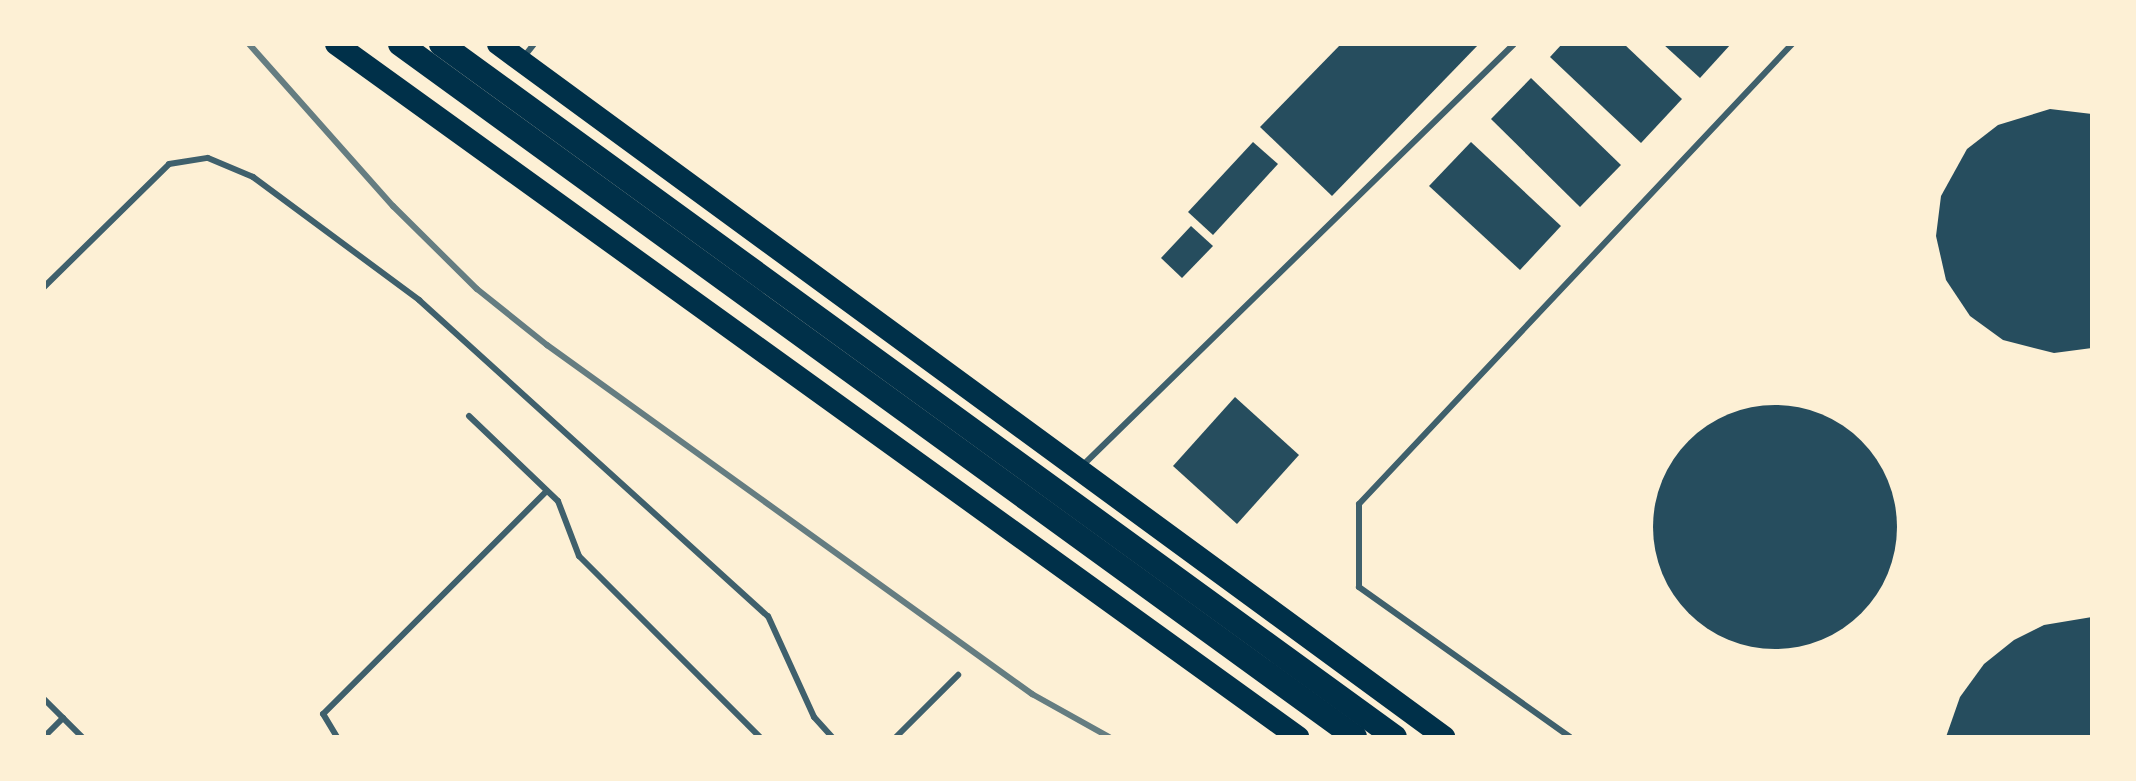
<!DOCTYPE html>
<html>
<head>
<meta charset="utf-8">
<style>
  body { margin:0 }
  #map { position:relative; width:2136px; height:781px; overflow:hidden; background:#fdf0d5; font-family:Helvetica,sans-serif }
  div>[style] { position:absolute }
  .building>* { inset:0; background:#264d5e }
  .round { border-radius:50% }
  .service>* { height:6px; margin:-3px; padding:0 3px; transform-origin:3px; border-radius:3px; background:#3f606c }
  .trunk>* { height:22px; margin:-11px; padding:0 11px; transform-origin:11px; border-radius:11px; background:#003049 }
  .motorway>* { height:24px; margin:-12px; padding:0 12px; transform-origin:12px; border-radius:12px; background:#003049 }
  .rail>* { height:6px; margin:-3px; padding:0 3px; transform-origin:3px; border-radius:3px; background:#657d81 }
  span { translate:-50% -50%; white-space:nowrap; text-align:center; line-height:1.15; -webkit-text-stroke:7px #fdf0d5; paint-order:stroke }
  .frame { position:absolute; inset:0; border:46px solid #fdf0d5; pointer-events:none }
</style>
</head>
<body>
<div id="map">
  <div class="building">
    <i style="clip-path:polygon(1341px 44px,1479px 44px,1332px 196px,1260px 127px)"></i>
    <i style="clip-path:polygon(1562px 44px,1624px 44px,1682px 99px,1641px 143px,1550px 57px)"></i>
    <i style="clip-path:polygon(1663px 44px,1731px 44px,1700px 78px)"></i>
    <i style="clip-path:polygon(1531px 78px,1621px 165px,1580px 207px,1491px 119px)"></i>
    <i style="clip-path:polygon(2050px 109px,2092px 114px,2092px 348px,2054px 353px,2003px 340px,1970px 316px,1946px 280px,1936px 236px,1941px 196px,1967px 149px,1998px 125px)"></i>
    <i style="clip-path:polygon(1253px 142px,1278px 164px,1213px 235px,1188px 212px)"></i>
    <i style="clip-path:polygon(1471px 142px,1561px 226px,1520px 270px,1429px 186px)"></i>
    <i style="clip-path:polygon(1191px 226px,1213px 246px,1182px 278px,1161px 258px)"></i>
    <i style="clip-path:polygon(1235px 397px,1299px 455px,1237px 524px,1173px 466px)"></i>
    <i class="round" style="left:1653px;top:405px;width:244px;height:244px"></i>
    <i style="clip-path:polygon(2092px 617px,2092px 737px,1946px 737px,1960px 697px,1984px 664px,2014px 640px,2044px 625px)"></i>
  </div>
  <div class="service">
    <i style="left:523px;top:58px;width:18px;rotate:-52deg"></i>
    <i style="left:44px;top:287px;width:175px;rotate:-44.5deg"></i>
    <i style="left:169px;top:164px;width:39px;rotate:-9deg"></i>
    <i style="left:208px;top:158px;width:49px;rotate:22.9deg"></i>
    <i style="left:253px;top:177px;width:207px;rotate:36.5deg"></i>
    <i style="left:419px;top:300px;width:471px;rotate:42.2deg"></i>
    <i style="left:768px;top:616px;width:111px;rotate:65.5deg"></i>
    <i style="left:814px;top:717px;width:27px;rotate:48deg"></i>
    <i style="left:469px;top:416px;width:123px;rotate:43.7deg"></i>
    <i style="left:558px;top:501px;width:59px;rotate:69.1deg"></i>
    <i style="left:579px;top:556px;width:256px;rotate:45deg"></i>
    <i style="left:1081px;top:467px;width:605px;rotate:-44.33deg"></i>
    <i style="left:44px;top:699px;width:54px;rotate:45deg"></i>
    <i style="left:44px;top:737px;width:27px;rotate:-45deg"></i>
    <i style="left:337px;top:737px;width:27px;rotate:-121deg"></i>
    <i style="left:323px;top:714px;width:316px;rotate:-44.9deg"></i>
    <i style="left:896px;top:737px;width:88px;rotate:-45deg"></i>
    <i style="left:1570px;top:737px;width:259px;rotate:-144.6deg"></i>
    <i style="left:1359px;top:587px;width:83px;rotate:-90deg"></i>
    <i style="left:1359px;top:504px;width:632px;rotate:-46.73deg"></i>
  </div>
  <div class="trunk">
    <i style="left:336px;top:44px;width:1186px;rotate:35.77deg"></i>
    <i style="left:498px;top:44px;width:1173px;rotate:36.22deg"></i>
  </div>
  <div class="motorway">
    <i style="left:400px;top:44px;width:1180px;rotate:35.97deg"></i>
    <i style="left:441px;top:44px;width:1179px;rotate:36deg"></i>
  </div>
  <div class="rail">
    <i style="left:249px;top:44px;width:217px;rotate:48.4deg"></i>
    <i style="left:393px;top:206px;width:118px;rotate:44.7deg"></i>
    <i style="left:477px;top:289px;width:90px;rotate:38.7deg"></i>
    <i style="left:547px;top:345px;width:598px;rotate:35.74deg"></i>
    <i style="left:1032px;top:694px;width:88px;rotate:29.2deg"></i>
  </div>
  <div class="frame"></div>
</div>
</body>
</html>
